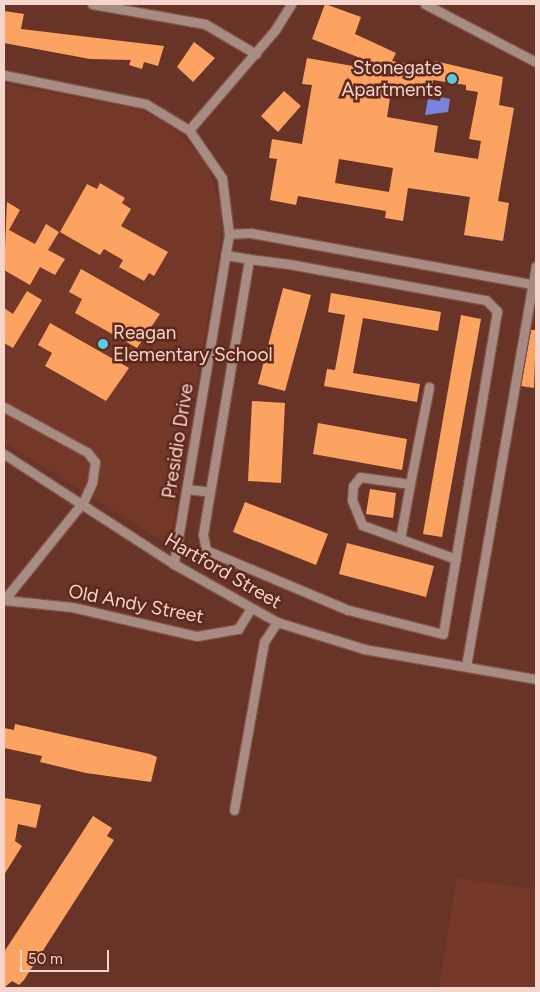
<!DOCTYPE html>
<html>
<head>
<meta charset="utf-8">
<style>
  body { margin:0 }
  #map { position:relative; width:540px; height:992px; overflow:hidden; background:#683427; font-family:Figtree,sans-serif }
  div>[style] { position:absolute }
  .built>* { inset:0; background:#743829 }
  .water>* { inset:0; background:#7684dd }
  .building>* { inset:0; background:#fda362 }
  .roads { filter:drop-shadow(1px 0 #815145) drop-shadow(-1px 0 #815145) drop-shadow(0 1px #815145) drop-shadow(0 -1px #815145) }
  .minor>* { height:9px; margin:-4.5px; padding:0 4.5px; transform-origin:4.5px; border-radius:4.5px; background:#a78c84 }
  .dots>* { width:14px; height:14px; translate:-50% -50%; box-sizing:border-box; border:2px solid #5c291c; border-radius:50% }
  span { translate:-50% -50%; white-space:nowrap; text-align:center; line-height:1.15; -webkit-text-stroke:5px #5c291c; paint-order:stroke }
  .poi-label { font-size:19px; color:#f5d4cc }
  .right { translate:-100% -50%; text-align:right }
  .left { translate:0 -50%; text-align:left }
  .street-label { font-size:19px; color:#f5d4cc }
  .frame { position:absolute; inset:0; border:5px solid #f5d4cc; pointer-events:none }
  .scale { position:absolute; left:20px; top:950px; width:89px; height:22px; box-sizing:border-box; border:2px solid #f5d4cc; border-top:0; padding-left:6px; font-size:15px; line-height:18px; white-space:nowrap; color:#f5d4cc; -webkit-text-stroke:4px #5c291c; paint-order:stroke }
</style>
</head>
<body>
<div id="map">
  <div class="built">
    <i style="clip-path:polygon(4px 84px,139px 109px,166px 123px,188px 143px,205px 162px,215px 187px,222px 214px,220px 245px,172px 529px,161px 540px,4px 442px)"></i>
    <i style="clip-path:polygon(536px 876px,536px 988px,439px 988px,457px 878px,534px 889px)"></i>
  </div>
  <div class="water">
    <i style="clip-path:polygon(441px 97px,450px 99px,448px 112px,425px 115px,428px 99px,440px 101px)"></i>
  </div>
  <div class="building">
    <i style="clip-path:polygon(evenodd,325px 4px,361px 17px,355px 34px,396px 53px,392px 61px,434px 68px,435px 61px,503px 77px,499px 105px,514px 108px,498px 201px,509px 203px,503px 241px,464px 235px,470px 197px,408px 188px,403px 221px,385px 218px,386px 211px,298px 196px,296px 205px,270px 200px,277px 159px,269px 158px,272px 139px,302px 144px,312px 85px,302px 84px,307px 58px,376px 70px,378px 65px,312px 39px,325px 4px,433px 80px,466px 85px,466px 90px,478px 92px,469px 139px,481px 141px,478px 159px,434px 152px,438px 126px,387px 117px,392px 85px,422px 90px,423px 83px,432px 85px,433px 80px,325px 4px,339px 159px,393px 168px,389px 192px,335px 183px,339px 159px)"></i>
    <i style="clip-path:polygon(4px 11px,24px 14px,21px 29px,164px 46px,158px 66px,144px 62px,142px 69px,129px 65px,131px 60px,90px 59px,4px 43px)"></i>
    <i style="clip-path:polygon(194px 42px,215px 58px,193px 82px,177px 67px)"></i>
    <i style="clip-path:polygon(284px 91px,301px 106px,278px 132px,261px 116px)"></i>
    <i style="clip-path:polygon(100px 183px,125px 198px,122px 203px,131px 209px,121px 226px,168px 252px,154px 276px,149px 273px,144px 281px,119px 267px,123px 260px,104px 249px,100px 255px,60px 232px,87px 184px,97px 189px)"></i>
    <i style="clip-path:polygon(7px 202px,20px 210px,9px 230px,35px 244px,46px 224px,59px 232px,48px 250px,65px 259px,55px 275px,40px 267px,30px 285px,4px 270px)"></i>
    <i style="clip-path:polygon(81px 269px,160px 314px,137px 348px,75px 313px,82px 299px,69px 292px)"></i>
    <i style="clip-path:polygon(283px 288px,311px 295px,285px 391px,258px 384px)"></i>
    <i style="clip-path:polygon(27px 291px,42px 300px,13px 348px,4px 343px,4px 308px,13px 314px)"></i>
    <i style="clip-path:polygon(331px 293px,441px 312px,438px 331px,363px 318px,353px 373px,420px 384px,417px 402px,324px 386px,327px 369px,335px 370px,345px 315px,328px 312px)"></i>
    <i style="clip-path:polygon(461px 315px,481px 319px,442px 537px,423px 534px)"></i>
    <i style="clip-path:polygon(50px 323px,129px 368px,106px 401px,45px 366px,52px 353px,38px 345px)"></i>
    <i style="clip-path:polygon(531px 330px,536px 330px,534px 388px,521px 386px)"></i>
    <i style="clip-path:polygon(252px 401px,285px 403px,281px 483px,248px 481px)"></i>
    <i style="clip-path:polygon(318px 423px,407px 439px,402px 470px,313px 454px)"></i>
    <i style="clip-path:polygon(370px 489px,396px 493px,393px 518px,366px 514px)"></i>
    <i style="clip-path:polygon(245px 502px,328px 534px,316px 565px,233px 532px)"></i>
    <i style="clip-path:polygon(347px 543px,434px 566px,426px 597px,339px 574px)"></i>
    <i style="clip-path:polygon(15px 724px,150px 754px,157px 757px,151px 782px,86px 773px,40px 762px,42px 756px,4px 748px,4px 728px,14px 730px)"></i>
    <i style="clip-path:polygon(5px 798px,41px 805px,36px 828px,18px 824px,15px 841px,22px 846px,4px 875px)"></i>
    <i style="clip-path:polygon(93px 816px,112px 828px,107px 836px,114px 840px,24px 980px,19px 985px,12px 981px,4px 988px,4px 952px)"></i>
  </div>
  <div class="roads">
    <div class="minor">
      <i style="left:92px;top:4px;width:115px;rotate:10deg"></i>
      <i style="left:205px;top:24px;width:59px;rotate:30.5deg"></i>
      <i style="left:425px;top:4px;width:125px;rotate:27.6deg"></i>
      <i style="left:4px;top:75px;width:145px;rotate:11.5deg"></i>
      <i style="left:146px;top:104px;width:50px;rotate:31.2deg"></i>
      <i style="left:189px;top:130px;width:58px;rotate:55.5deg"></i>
      <i style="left:222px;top:178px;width:56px;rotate:82.9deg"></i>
      <i style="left:229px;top:234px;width:335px;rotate:99.5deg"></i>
      <i style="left:189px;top:130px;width:132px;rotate:-49.3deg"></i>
      <i style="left:275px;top:30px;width:31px;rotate:-58deg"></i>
      <i style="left:229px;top:234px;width:22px;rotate:-3deg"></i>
      <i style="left:251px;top:233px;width:287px;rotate:10.3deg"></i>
      <i style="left:533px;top:284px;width:18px;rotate:-81deg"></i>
      <i style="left:225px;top:255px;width:24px;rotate:9deg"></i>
      <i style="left:249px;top:259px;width:40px;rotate:7.1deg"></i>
      <i style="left:289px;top:264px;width:200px;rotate:10.4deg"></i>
      <i style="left:486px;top:300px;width:16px;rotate:45deg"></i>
      <i style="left:497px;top:311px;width:327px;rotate:99.5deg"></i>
      <i style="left:443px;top:634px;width:98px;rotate:-165.8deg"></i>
      <i style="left:348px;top:610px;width:154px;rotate:-157.1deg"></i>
      <i style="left:206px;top:550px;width:16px;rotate:-101deg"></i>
      <i style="left:203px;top:534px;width:279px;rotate:-80.5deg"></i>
      <i style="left:4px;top:407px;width:94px;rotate:28.5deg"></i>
      <i style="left:87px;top:452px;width:13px;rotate:51deg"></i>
      <i style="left:95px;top:462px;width:21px;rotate:98deg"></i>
      <i style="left:92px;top:483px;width:21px;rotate:115deg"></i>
      <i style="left:83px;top:502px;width:126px;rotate:128.9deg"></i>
      <i style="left:4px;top:454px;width:202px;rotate:32.9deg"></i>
      <i style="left:174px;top:564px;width:118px;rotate:29.4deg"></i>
      <i style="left:277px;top:622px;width:91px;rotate:17.2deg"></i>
      <i style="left:364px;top:649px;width:175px;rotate:9.9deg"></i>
      <i style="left:410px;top:484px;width:99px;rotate:-78.9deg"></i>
      <i style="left:187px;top:489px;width:23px;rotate:7deg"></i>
      <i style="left:400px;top:539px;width:56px;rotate:-79.7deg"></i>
      <i style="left:410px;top:484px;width:50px;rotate:-172deg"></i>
      <i style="left:360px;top:477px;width:11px;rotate:128deg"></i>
      <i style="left:353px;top:486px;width:14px;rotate:94deg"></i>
      <i style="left:352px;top:500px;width:27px;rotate:68deg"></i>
      <i style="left:362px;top:525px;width:100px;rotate:19.9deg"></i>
      <i style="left:4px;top:600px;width:68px;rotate:5.9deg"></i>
      <i style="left:72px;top:607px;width:128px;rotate:13.1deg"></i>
      <i style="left:197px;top:636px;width:42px;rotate:-9.7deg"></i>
      <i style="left:238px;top:629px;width:22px;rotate:-58deg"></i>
      <i style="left:466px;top:666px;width:388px;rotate:-80.1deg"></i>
      <i style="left:234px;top:810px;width:171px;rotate:-79.9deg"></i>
      <i style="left:264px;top:642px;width:24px;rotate:-57deg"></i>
    </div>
  </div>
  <div class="dots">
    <i style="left:452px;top:79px;background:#57c9e3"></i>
    <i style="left:103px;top:344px;background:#57c9e3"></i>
  </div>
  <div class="poi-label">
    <span class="right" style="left:442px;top:79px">Stonegate<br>Apartments</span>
    <span class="left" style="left:113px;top:344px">Reagan<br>Elementary School</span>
  </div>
  <div class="street-label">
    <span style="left:178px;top:441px;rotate:-81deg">Presidio Drive</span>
    <span style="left:223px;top:571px;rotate:30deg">Hartford Street</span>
    <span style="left:136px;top:604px;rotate:11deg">Old Andy Street</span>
  </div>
  <div class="frame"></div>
  <div class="scale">50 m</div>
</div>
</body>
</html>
